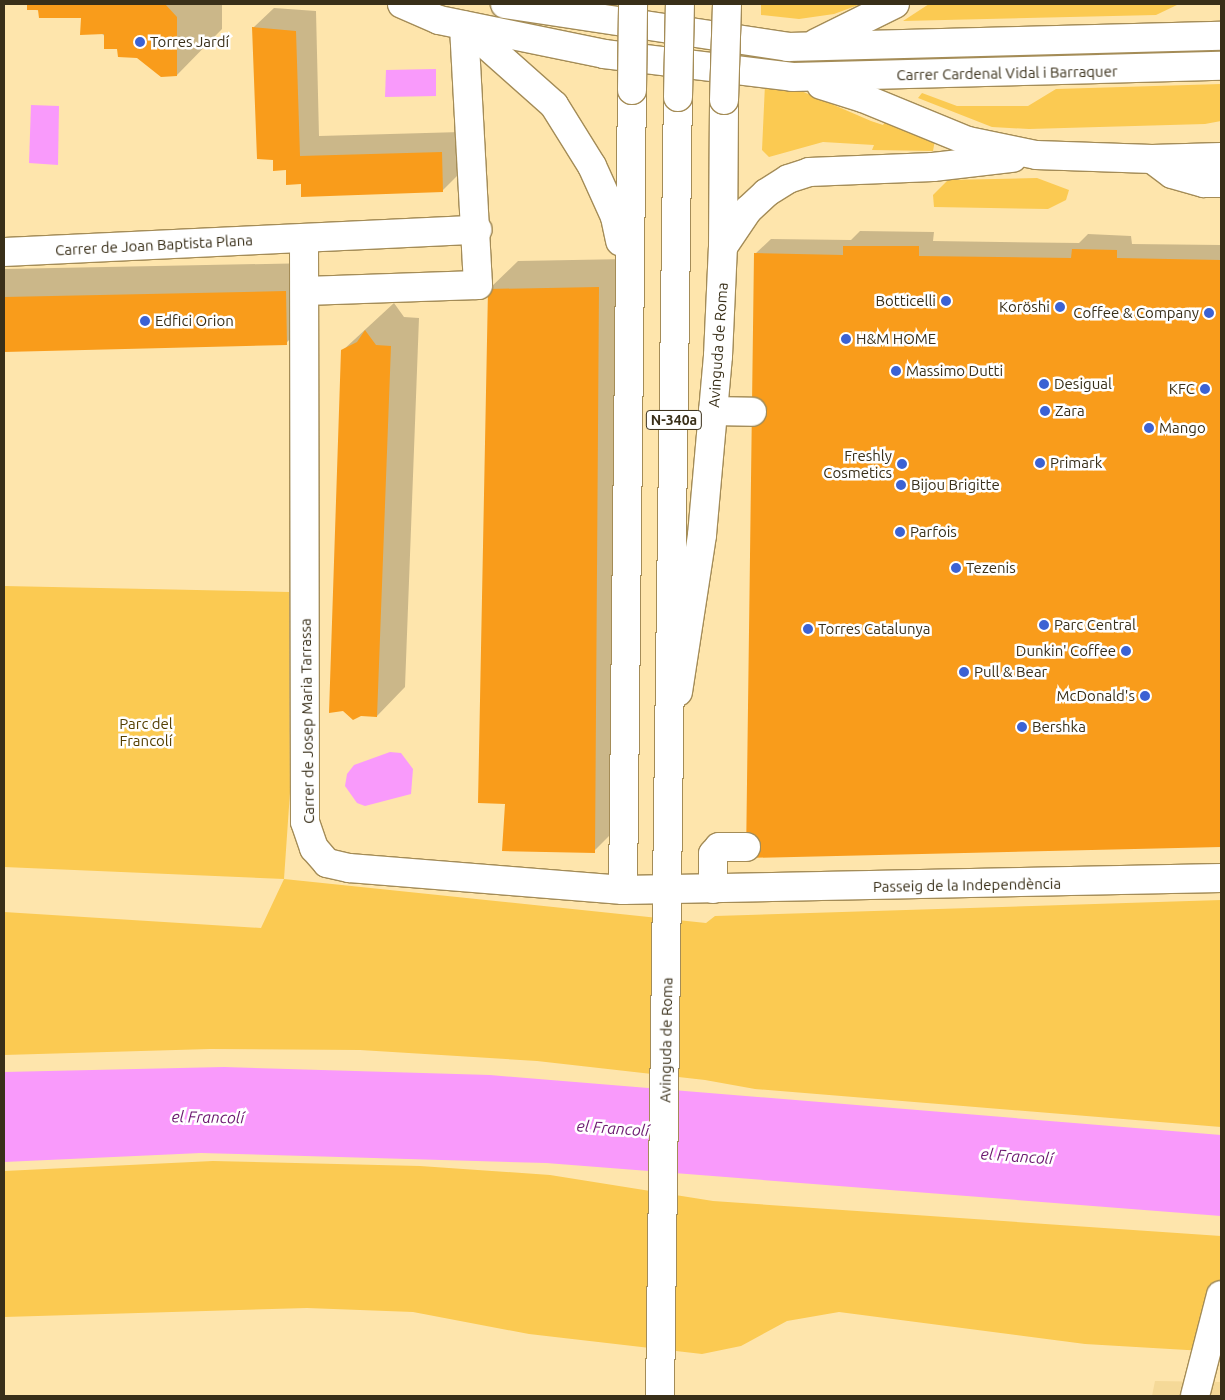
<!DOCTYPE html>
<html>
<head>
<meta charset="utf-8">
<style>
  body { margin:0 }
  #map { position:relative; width:1225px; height:1400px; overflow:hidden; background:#fee5ac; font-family:Ubuntu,sans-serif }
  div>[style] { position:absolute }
  .built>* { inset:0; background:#f5d998 }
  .green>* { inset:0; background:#fbca52 }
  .water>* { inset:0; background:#f99afb }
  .shadow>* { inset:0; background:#0003 }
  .building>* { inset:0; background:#f99c1b }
  .roads { filter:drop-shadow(1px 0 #a48c57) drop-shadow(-1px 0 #a48c57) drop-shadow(0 1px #a48c57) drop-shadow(0 -1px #a48c57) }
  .minor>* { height:28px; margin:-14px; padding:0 14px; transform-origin:14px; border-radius:14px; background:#fff }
  .major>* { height:28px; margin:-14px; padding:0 14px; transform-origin:14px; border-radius:14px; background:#fff }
  .bridges { filter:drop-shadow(1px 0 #a48c57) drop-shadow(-1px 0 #a48c57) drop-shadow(0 1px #a48c57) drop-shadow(0 -1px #a48c57) }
  .minor-bridge>* { height:28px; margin:-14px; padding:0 14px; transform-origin:14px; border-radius:14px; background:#fff }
  .major-bridge>* { height:28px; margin:-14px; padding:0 14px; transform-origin:14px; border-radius:14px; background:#fff }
  .dots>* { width:14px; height:14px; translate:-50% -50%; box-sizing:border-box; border:2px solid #fff; border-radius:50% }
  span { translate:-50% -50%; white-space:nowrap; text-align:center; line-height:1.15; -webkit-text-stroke:5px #fff; paint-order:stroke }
  .shield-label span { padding:1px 4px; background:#fff; border:1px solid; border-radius:4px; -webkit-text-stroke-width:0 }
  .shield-label { font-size:14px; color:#392f19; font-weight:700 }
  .poi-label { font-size:15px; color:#392f19 }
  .left { translate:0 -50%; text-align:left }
  .right { translate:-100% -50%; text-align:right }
  .street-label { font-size:15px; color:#392f19 }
  .park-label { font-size:15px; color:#564002 }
  .water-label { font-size:16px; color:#6b176f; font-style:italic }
  .frame { position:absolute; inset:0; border:5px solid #392f19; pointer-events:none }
</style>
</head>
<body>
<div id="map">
  <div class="built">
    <i style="clip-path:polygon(1155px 1381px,1221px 1382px,1221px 1396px,1152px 1396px)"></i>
  </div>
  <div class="green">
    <i style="clip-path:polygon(761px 4px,861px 4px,834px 14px,799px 19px,761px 15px)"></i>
    <i style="clip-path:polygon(929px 4px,1179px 4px,1156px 15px,903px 21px)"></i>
    <i style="clip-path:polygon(765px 84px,792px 87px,871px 121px,883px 125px,886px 120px,935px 140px,933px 151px,872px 150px,874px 145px,823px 142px,769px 157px,762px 150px)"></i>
    <i style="clip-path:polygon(1221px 84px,1221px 121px,1205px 124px,1029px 129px,992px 127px,918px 98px,922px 93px,957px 106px,1028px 106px,1056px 89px)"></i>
    <i style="clip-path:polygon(1037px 178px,1069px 190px,1066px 200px,1048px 209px,934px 207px,933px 195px,948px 180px)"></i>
    <i style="clip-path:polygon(4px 586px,289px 592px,290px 792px,284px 879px,706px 923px,715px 916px,1221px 900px,1221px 1127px,755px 1089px,705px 1080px,537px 1061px,360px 1050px,210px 1049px,4px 1055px,4px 912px,261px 928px,284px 879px,4px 867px)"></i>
    <i style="clip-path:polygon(213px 1161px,420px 1166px,550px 1175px,713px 1201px,1221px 1236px,1221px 1352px,1085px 1344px,839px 1312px,787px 1321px,741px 1346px,702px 1354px,529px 1334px,413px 1312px,307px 1308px,4px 1317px,4px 1171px)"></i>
  </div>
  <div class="water">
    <i style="clip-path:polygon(436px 69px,436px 96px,385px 97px,386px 70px)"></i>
    <i style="clip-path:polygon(31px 105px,59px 106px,58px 165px,29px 163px)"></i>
    <i style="clip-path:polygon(390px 752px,401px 753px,413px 769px,411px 794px,365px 806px,357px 803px,345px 786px,347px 774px,354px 765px)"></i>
    <i style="clip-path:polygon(224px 1067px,490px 1075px,1221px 1135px,1221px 1216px,546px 1163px,201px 1153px,4px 1162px,4px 1072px)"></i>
  </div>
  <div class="shadow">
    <i style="clip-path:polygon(28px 4px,222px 4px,222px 29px,177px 75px,118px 48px,82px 16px,28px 9px)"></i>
    <i style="clip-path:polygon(274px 8px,316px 11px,319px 136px,461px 132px,463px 170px,443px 190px,302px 182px,275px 158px,254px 27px)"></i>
    <i style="clip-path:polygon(860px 231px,934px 232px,933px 241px,1079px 243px,1088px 234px,1131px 236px,1132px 244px,1221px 245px,1221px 846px,747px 857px,755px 254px,771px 239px,851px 240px)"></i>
    <i style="clip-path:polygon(627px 259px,622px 775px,609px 789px,609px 836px,594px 851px,506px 803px,489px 289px,518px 261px)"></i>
    <i style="clip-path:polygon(314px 263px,315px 315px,286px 343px,4px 351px,4px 269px)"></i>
    <i style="clip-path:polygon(394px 303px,404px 317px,419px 318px,405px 687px,377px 716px,342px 351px)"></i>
  </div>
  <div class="building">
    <i style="clip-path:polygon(27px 4px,165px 4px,177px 17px,177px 76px,161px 77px,137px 58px,118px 57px,117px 49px,104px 49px,104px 34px,80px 35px,81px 18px,39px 18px,38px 10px,27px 10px)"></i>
    <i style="clip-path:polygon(252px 27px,296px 31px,300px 156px,442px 152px,443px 192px,301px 197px,301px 184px,286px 185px,286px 170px,273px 171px,273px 160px,257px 159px)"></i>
    <i style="clip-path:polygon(843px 246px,919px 246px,919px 256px,1071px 258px,1072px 249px,1117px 250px,1117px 258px,1221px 260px,1221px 847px,746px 858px,754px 253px,843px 255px)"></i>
    <i style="clip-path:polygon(599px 287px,595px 853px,502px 851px,505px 804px,478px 803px,488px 289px)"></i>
    <i style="clip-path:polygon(286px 291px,287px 345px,4px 352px,4px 297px)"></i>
    <i style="clip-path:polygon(365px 330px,376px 345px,391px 346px,377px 717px,361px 716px,353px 720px,343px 711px,329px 713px,341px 350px,357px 342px)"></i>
  </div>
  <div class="roads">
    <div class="minor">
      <i style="left:402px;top:4px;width:40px;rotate:23.4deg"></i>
      <i style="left:439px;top:20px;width:168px;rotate:11.6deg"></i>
      <i style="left:604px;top:54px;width:190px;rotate:6.9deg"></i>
      <i style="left:793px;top:77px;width:428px;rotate:-1.5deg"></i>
      <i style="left:505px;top:4px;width:286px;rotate:8.6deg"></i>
      <i style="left:788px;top:47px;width:433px;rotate:-1.5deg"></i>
      <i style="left:465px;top:26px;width:119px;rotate:41.6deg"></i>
      <i style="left:554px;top:105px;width:72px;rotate:58.1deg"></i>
      <i style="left:592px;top:166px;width:56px;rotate:65.7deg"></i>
      <i style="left:615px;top:217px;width:25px;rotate:78deg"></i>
      <i style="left:816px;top:43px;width:88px;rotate:-26.3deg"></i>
      <i style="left:821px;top:85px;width:44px;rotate:17.2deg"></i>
      <i style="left:863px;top:98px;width:113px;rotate:22.3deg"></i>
      <i style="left:968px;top:141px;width:69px;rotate:11.6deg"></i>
      <i style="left:1036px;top:155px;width:116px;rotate:2deg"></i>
      <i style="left:1152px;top:159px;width:69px;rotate:-1.7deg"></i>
      <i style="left:1152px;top:159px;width:25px;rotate:37deg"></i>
      <i style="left:1172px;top:174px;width:33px;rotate:16deg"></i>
      <i style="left:1204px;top:183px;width:17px"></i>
      <i style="left:304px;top:238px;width:584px;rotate:89.9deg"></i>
      <i style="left:305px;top:822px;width:28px;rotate:71deg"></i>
      <i style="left:314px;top:848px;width:20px;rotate:49deg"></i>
      <i style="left:327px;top:863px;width:23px;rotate:13deg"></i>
      <i style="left:349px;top:868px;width:275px;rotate:4.6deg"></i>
      <i style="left:623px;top:890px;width:598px;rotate:-1.15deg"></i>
      <i style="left:723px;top:247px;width:45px;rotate:-56deg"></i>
      <i style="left:748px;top:210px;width:25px;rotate:-43deg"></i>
      <i style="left:766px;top:193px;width:26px;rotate:-32deg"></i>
      <i style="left:788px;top:179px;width:22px;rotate:-18deg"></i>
      <i style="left:809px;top:172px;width:124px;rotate:-2.3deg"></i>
      <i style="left:933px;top:167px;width:80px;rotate:-6.5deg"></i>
      <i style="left:4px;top:252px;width:474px;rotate:-2.7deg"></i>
      <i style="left:305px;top:291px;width:173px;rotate:-2deg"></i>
      <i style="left:478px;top:285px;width:260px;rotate:-93.1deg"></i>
      <i style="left:713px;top:411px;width:39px;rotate:1deg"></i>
      <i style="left:678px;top:692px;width:159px;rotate:-81.3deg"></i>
      <i style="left:702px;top:535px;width:180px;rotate:-84.9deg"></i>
      <i style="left:718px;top:356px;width:109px;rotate:-87.4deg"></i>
      <i style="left:723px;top:247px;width:147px;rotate:-89.6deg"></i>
      <i style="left:713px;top:889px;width:35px;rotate:-90deg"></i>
      <i style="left:713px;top:854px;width:9px;rotate:-49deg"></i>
      <i style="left:719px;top:847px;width:27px"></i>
      <i style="left:623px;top:890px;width:800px;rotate:-89.36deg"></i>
      <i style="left:1195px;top:1396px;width:104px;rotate:-75.6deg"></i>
    </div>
    <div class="major">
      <i style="left:660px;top:1396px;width:1299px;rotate:-89.21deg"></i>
    </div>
  </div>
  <div class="bridges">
    <div class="minor-bridge">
      <i style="left:632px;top:90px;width:86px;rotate:-89.3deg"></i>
      <i style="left:724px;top:100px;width:96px;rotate:-88.2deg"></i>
    </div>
    <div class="major-bridge">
      <i style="left:678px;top:97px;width:93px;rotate:-88.8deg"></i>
    </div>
  </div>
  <div class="dots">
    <i style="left:140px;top:42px;background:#3c62d3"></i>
    <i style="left:946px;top:301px;background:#3c62d3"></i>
    <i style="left:1060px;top:307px;background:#3c62d3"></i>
    <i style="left:1209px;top:313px;background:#3c62d3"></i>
    <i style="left:145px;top:321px;background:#3c62d3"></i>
    <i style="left:846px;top:339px;background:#3c62d3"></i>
    <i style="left:896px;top:371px;background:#3c62d3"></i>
    <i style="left:1044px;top:384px;background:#3c62d3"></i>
    <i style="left:1205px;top:389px;background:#3c62d3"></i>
    <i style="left:1045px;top:411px;background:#3c62d3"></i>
    <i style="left:1149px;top:428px;background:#3c62d3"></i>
    <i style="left:1040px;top:463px;background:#3c62d3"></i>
    <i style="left:902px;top:464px;background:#3c62d3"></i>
    <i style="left:901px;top:485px;background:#3c62d3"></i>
    <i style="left:900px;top:532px;background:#3c62d3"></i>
    <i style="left:956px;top:568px;background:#3c62d3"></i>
    <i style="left:1044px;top:625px;background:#3c62d3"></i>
    <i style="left:808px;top:629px;background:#3c62d3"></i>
    <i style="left:1126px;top:651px;background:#3c62d3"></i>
    <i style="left:964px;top:672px;background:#3c62d3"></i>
    <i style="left:1145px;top:696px;background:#3c62d3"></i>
    <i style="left:1022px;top:727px;background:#3c62d3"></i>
  </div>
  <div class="shield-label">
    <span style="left:674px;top:420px">N-340a</span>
  </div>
  <div class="poi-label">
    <span class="left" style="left:150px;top:42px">Torres Jardí</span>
    <span class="right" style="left:936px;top:301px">Botticelli</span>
    <span class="right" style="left:1050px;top:307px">Koröshi</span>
    <span class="right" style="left:1199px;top:313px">Coffee &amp; Company</span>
    <span class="left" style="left:155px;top:321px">Edfici Orion</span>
    <span class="left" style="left:856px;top:339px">H&amp;M HOME</span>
    <span class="left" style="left:906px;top:371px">Massimo Dutti</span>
    <span class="left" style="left:1054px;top:384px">Desigual</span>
    <span class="right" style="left:1195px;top:389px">KFC</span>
    <span class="left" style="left:1055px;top:411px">Zara</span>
    <span class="left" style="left:1159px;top:428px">Mango</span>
    <span class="right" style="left:892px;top:464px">Freshly<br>Cosmetics</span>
    <span class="left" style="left:1050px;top:463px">Primark</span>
    <span class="left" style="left:911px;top:485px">Bijou Brigitte</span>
    <span class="left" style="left:910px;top:532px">Parfois</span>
    <span class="left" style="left:966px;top:568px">Tezenis</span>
    <span class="left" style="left:1054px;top:625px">Parc Central</span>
    <span class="left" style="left:818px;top:629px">Torres Catalunya</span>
    <span class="right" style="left:1116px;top:651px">Dunkin' Coffee</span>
    <span class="left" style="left:974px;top:672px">Pull &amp; Bear</span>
    <span class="right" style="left:1135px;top:696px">McDonald's</span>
    <span class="left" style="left:1032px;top:727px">Bershka</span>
  </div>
  <div class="street-label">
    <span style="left:1007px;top:73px;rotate:-1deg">Carrer Cardenal Vidal i Barraquer</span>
    <span style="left:154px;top:245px;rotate:-3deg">Carrer de Joan Baptista Plana</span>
    <span style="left:718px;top:345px;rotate:-86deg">Avinguda de Roma</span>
    <span style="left:307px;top:721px;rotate:-91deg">Carrer de Josep Maria Tarrassa</span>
    <span style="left:967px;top:885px;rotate:-1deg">Passeig de la Independència</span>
    <span style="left:666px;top:1040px;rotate:-89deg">Avinguda de Roma</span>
  </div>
  <div class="park-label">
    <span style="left:146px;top:732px">Parc del<br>Francolí</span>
  </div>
  <div class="water-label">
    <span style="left:208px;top:1117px;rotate:1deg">el Francolí</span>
    <span style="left:613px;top:1128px;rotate:4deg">el Francolí</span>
    <span style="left:1017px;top:1156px;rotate:4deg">el Francolí</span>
  </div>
  <div class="frame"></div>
</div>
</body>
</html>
